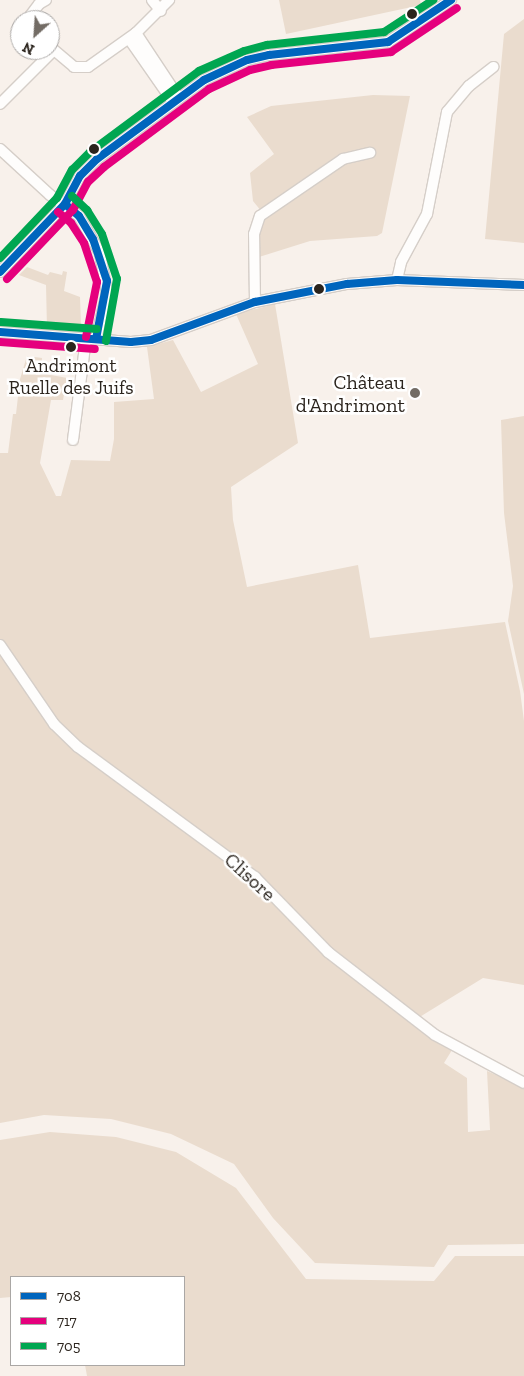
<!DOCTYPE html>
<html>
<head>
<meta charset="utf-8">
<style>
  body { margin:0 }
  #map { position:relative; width:524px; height:1376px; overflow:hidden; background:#f8f1eb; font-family:"Zilla Slab",serif }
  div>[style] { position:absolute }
  .green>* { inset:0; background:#eadcce }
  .roads { filter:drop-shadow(1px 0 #d5cec8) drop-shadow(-1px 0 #d5cec8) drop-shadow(0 1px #d5cec8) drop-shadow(0 -1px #d5cec8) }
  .minor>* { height:10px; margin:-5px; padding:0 5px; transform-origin:5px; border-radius:5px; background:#fefdfc }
  .bus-1>* { height:8px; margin:-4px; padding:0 4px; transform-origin:4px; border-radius:4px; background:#0065bd }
  .bus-2>* { height:8px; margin:-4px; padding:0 4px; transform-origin:4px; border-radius:4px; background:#e5007d }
  .bus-3>* { height:8px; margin:-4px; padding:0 4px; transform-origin:4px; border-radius:4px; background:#00a651 }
  .dots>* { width:14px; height:14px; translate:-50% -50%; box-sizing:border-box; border:2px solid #fff; border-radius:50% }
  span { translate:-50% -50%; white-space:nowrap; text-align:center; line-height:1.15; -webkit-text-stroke:5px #fff; paint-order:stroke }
  .bus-label { font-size:19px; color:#2b241d }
  .poi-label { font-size:20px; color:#2b241d }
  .right { translate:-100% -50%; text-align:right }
  .street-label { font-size:20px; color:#2b241d }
  .legend { position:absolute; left:10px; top:1276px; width:175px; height:90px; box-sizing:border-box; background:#fff; border:1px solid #aaa7a5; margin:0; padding:6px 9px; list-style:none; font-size:15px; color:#2b241d }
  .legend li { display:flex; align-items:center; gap:10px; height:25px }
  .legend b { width:25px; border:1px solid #aaa7a5 }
  .north { position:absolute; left:10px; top:10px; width:50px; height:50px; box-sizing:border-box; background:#fff; border:1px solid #aaa7a5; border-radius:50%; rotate:206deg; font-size:14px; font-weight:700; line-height:20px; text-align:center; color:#2b241d }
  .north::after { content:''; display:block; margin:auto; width:18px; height:22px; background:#736c65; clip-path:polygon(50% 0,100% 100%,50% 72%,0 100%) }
</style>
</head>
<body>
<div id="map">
  <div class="green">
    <i style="clip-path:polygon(279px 0,420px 0,421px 5px,286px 34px)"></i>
    <i style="clip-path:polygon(524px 19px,524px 243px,485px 239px,504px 34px)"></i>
    <i style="clip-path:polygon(373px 95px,410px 96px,382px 233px,377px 236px,310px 241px,259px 257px,259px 229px,266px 217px,253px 201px,250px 173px,274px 154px,247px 117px,271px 106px)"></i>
    <i style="clip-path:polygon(27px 267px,48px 275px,50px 272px,62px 275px,63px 271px,67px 272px,64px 291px,80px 297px,81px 327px,78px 330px,47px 329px,46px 285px,19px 275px)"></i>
    <i style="clip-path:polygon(275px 304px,298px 443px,231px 487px,233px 520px,247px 587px,358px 565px,370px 638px,505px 622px,520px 691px,524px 721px,524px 985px,483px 978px,418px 1018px,328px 947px,263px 880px,210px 837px,93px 756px,64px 731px,0 640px,0 453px,8px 453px,13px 414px,16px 414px,20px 379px,27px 356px,42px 358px,41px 373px,67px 378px,63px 400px,51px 400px,40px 463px,56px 496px,61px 496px,71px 460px,110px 461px,114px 439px,114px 402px,154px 399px,147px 347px,173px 340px,201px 392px,258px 364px,236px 314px)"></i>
    <i style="clip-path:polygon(524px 416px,524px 694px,508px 621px,513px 586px,504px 513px,501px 420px)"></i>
    <i style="clip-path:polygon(0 649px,40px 713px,83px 755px,259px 885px,422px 1031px,452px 1050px,444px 1063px,467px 1078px,468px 1132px,490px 1130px,487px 1071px,524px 1087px,524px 1244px,448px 1245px,434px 1267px,315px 1263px,273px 1218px,234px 1164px,171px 1134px,111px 1119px,44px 1115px,0 1123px)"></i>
    <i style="clip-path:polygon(50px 1132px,116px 1137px,176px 1152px,236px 1188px,306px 1279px,434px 1281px,455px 1256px,524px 1256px,524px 1376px,87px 1376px,85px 1365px,184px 1365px,184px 1277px,11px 1277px,11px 1297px,0 1298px,0 1140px)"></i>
  </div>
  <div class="roads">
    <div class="minor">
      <i style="left:152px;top:0;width:14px;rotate:51deg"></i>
      <i style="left:27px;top:20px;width:20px;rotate:-53deg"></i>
      <i style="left:39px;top:4px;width:8px;rotate:-30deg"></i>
      <i style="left:136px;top:33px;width:78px;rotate:56.5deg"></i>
      <i style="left:129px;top:39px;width:77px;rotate:55.1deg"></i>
      <i style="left:0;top:104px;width:76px;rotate:-45deg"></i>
      <i style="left:54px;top:50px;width:26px;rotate:40deg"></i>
      <i style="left:74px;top:67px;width:14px"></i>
      <i style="left:88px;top:67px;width:59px;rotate:-35.3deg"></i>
      <i style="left:136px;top:33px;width:47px;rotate:-45deg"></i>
      <i style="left:0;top:149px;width:68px;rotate:42.6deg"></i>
      <i style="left:50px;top:195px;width:36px;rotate:36deg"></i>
      <i style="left:79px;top:216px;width:43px;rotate:60.4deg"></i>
      <i style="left:100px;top:253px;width:41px;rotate:80.1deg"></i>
      <i style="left:107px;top:293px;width:47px;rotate:103.4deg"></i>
      <i style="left:0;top:272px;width:94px;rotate:-46.3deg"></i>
      <i style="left:65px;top:204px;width:32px;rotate:-62deg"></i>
      <i style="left:80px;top:176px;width:24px;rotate:-45deg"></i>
      <i style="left:97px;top:159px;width:133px;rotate:-36.4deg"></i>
      <i style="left:204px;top:80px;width:47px;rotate:-24.9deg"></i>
      <i style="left:247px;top:60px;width:23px;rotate:-13deg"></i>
      <i style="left:269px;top:55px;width:120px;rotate:-6.2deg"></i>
      <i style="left:388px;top:42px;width:76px;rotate:-33.7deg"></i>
      <i style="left:397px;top:280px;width:18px;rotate:-77deg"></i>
      <i style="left:401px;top:262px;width:55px;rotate:-61.6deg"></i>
      <i style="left:427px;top:214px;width:104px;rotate:-78.9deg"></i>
      <i style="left:447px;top:112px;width:34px;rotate:-50deg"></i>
      <i style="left:469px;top:86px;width:31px;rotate:-38deg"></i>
      <i style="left:255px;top:302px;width:68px;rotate:-90.8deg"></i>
      <i style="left:254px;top:234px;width:19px;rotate:-72deg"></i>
      <i style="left:260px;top:216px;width:101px;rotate:-34.5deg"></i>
      <i style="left:343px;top:159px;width:28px;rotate:-13deg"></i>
      <i style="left:0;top:332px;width:131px;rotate:4.4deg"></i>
      <i style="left:131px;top:342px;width:20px;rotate:-6deg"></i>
      <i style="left:151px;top:340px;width:111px;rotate:-20.1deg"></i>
      <i style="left:255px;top:302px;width:94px;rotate:-11.1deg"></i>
      <i style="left:347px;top:284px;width:50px;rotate:-4.6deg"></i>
      <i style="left:397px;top:280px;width:127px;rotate:2.3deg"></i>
      <i style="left:73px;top:440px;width:102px;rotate:-82.7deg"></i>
      <i style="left:0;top:645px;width:96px;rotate:55.6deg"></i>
      <i style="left:54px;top:724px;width:33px;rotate:44deg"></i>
      <i style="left:78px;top:747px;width:220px;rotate:36.3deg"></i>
      <i style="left:255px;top:877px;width:105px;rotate:45.8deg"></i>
      <i style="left:328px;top:952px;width:135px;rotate:37.8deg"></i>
      <i style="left:435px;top:1035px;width:101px;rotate:28.3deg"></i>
    </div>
  </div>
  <div class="bus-1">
    <i style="left:65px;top:204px;width:18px;rotate:41deg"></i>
    <i style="left:79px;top:216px;width:27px;rotate:59deg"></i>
    <i style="left:93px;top:239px;width:44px;rotate:71.6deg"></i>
    <i style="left:107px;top:281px;width:59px;rotate:100.7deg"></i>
    <i style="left:0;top:272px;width:94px;rotate:-46.3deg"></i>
    <i style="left:65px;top:204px;width:32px;rotate:-62deg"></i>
    <i style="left:80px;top:176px;width:24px;rotate:-45deg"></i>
    <i style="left:97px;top:159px;width:133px;rotate:-36.4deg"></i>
    <i style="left:204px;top:80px;width:47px;rotate:-24.9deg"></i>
    <i style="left:247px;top:60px;width:23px;rotate:-13deg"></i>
    <i style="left:269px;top:55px;width:120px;rotate:-6.2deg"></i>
    <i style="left:388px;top:42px;width:76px;rotate:-33.7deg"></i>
    <i style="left:0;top:332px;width:131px;rotate:4.4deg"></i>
    <i style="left:131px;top:342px;width:20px;rotate:-6deg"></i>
    <i style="left:151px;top:340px;width:111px;rotate:-20.1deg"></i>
    <i style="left:255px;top:302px;width:94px;rotate:-11.1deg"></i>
    <i style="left:347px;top:284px;width:50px;rotate:-4.6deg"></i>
    <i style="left:397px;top:280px;width:127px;rotate:2.3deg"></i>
  </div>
  <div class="bus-2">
    <i style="left:58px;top:212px;width:17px;rotate:40deg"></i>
    <i style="left:71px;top:223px;width:24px;rotate:57deg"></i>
    <i style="left:84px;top:243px;width:41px;rotate:71.6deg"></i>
    <i style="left:97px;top:282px;width:56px;rotate:101.3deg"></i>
    <i style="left:7px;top:279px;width:95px;rotate:-46.3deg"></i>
    <i style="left:73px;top:210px;width:32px;rotate:-62deg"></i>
    <i style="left:88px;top:182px;width:22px;rotate:-43deg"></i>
    <i style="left:104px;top:167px;width:131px;rotate:-36.6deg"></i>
    <i style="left:209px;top:89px;width:45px;rotate:-24.9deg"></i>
    <i style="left:250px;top:70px;width:22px;rotate:-13deg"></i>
    <i style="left:271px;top:65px;width:121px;rotate:-6.2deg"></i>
    <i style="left:391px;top:52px;width:79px;rotate:-33.7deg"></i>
    <i style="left:0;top:342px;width:95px;rotate:4.2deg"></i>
  </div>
  <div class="bus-3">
    <i style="left:72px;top:196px;width:21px;rotate:43deg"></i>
    <i style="left:87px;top:210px;width:28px;rotate:58deg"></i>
    <i style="left:102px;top:234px;width:47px;rotate:71.6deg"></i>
    <i style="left:117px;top:279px;width:63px;rotate:100.1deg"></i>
    <i style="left:0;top:258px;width:83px;rotate:-46.5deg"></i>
    <i style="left:57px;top:198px;width:32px;rotate:-62deg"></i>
    <i style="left:72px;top:170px;width:25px;rotate:-45deg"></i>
    <i style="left:90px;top:152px;width:136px;rotate:-36.6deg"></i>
    <i style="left:199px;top:71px;width:49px;rotate:-24deg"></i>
    <i style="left:244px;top:51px;width:24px;rotate:-15deg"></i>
    <i style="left:267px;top:45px;width:118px;rotate:-6.3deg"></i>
    <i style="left:384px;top:32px;width:59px;rotate:-33.1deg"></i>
    <i style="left:1px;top:322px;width:96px;rotate:4.2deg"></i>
  </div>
  <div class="dots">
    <i style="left:412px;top:14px;background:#2b241d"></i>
    <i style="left:94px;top:149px;background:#2b241d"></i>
    <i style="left:319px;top:289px;background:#2b241d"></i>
    <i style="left:71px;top:347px;background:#2b241d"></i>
    <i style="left:415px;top:393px;background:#736c65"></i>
  </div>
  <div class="bus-label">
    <span style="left:71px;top:377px">Andrimont<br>Ruelle des Juifs</span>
  </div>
  <div class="poi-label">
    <span class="right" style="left:405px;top:394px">Château<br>d'Andrimont</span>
  </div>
  <div class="street-label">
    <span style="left:250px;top:877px;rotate:42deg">Clisore</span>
  </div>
  <ul class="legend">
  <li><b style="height:6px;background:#0065bd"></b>708</li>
  <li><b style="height:6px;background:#e5007d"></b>717</li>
  <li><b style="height:6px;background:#00a651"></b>705</li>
  </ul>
  <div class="north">N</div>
</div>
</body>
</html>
